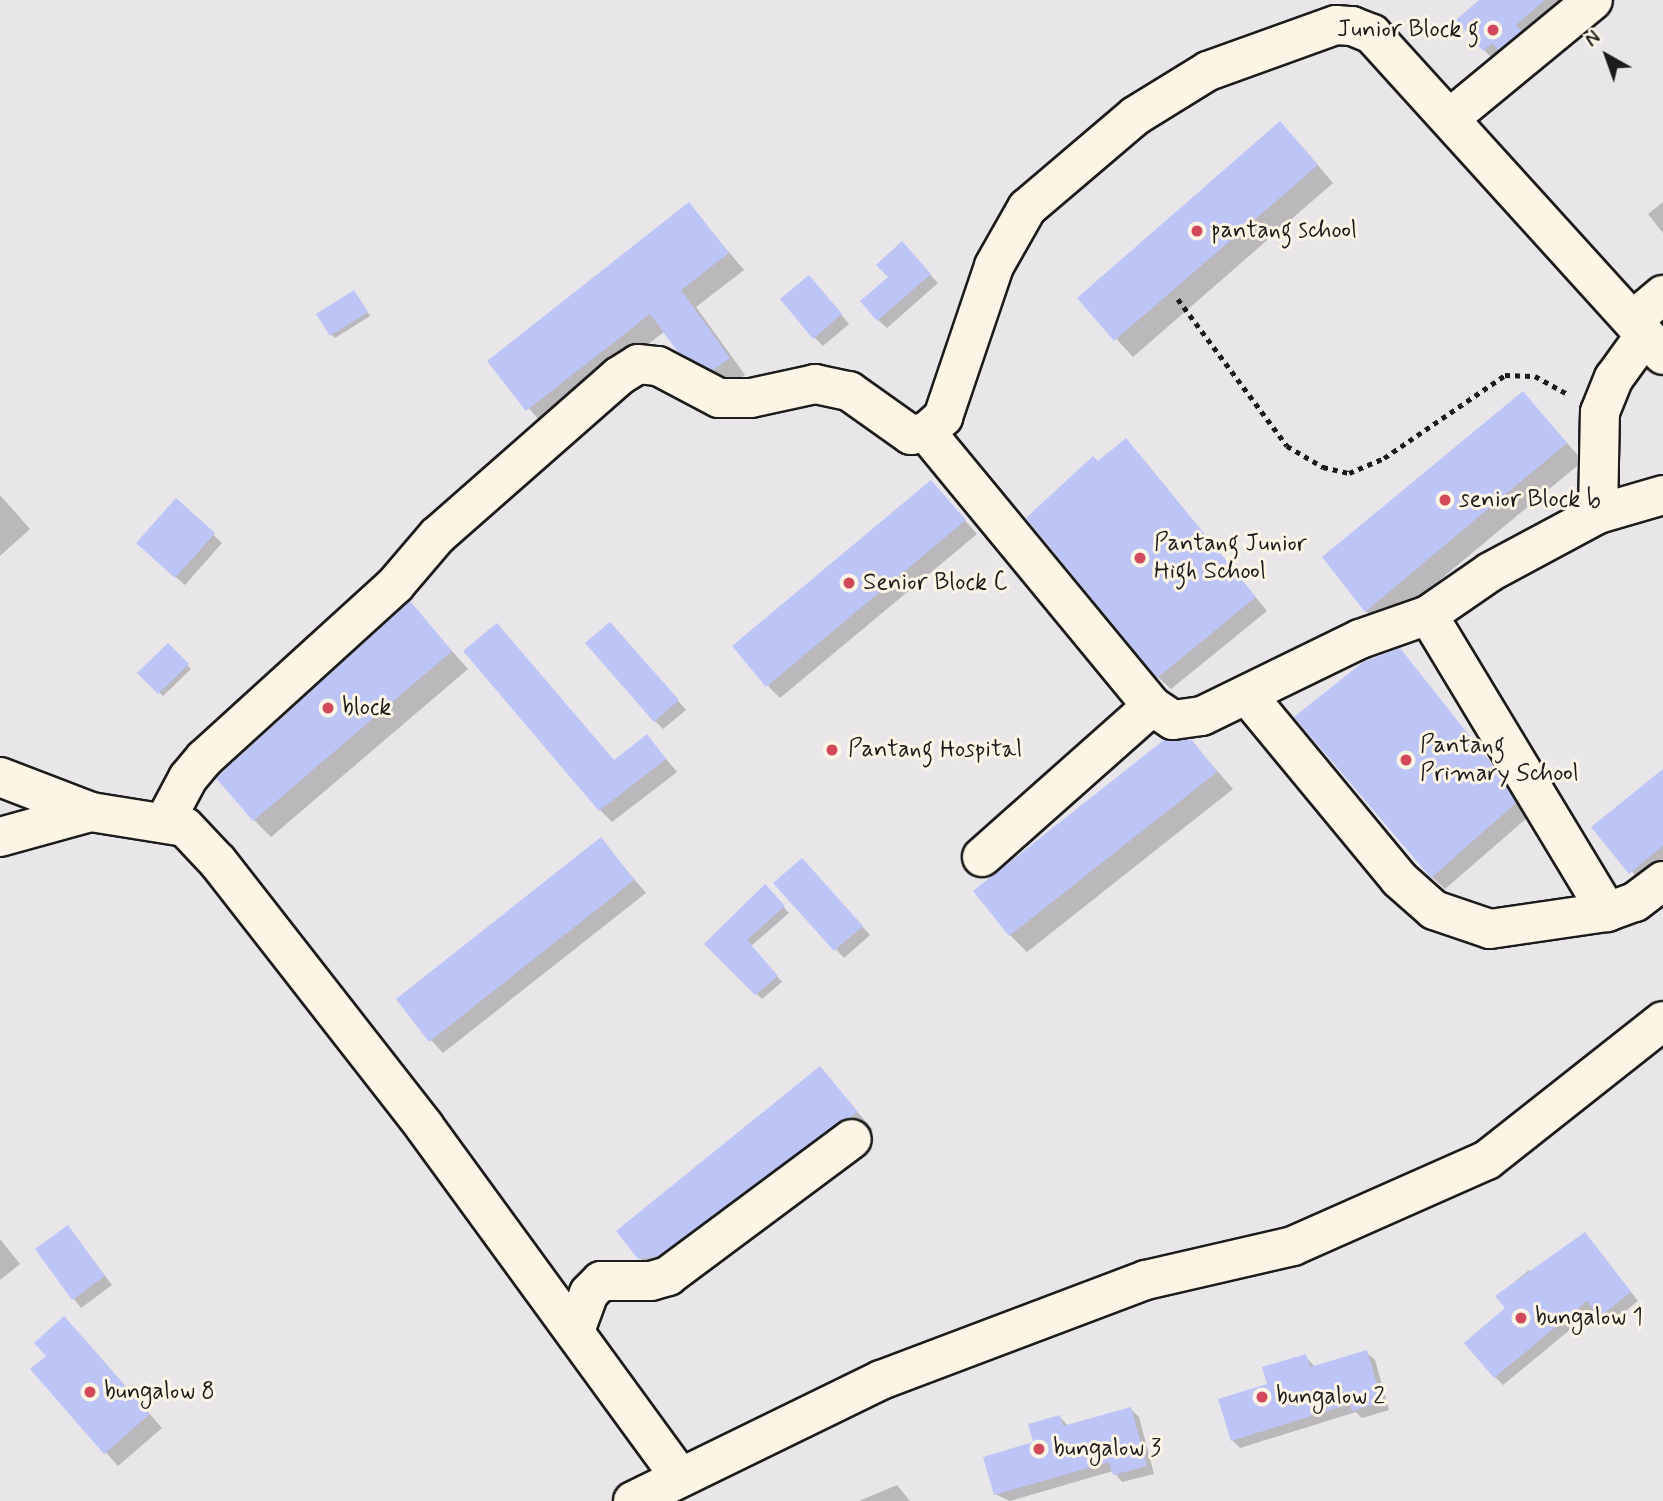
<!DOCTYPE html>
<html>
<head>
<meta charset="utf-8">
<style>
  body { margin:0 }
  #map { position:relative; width:1663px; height:1501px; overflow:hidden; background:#fcf5e5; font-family:Mynerve,sans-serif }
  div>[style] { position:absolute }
  .built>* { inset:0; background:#e9e6ea }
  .shadow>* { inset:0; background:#0003 }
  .building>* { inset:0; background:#bdc4f6 }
  .path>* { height:4.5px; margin-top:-2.25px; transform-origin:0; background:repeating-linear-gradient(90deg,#1c1c1c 0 5px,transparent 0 10px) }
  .roads { filter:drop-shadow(2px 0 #1c1c1c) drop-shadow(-2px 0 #1c1c1c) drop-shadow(0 2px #1c1c1c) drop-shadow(0 -2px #1c1c1c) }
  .minor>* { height:38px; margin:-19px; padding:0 19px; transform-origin:19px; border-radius:19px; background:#fcf5e5 }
  .dots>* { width:19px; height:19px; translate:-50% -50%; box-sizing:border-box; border:4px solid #fcf5e5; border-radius:50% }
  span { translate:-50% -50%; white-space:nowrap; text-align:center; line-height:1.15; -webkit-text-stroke:6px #fcf5e5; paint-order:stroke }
  .poi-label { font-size:24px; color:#1c1c1c }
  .right { translate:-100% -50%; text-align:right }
  .left { translate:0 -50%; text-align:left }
  .north { position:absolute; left:1572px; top:21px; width:70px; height:70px; -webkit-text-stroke:5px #fcf5e5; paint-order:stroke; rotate:320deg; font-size:19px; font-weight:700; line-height:28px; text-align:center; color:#1c1c1c }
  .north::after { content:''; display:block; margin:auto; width:24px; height:32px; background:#1c1c1c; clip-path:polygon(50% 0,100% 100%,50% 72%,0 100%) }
</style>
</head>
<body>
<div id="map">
  <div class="built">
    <i style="clip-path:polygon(0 0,1663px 0,1663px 1501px,0 1501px)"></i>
  </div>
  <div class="shadow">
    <i style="clip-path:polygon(1482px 0,1574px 0,1497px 63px,1484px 50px)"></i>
    <i style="clip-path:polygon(1297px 141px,1333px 183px,1133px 357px,1079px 298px)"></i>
    <i style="clip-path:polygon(1663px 202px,1663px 233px,1648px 214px)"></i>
    <i style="clip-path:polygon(689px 205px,744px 270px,696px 307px,745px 375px,730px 385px,696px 367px,665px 331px,544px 426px,489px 361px)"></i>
    <i style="clip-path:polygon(910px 252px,938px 283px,887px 328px,878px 320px,890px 278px)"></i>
    <i style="clip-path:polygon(817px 286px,849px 324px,823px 346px,814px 337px)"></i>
    <i style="clip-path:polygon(357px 296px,370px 316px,335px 338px,331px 334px)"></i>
    <i style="clip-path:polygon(1523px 393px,1583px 461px,1383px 627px,1366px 611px)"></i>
    <i style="clip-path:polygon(1138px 453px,1267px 611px,1171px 689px,1158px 677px,1098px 463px)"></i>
    <i style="clip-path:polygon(931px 482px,977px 534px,780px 698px,768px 686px)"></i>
    <i style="clip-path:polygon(0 495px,30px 529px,0 556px)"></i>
    <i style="clip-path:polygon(176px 501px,222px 543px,185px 585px,146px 551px)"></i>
    <i style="clip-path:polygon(410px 604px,468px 669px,271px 837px,254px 820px)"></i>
    <i style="clip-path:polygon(618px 632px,686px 710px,663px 729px,655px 721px)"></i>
    <i style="clip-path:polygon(168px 646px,191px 669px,163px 696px,140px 673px)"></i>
    <i style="clip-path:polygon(1400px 650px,1507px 783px,1528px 817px,1445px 889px,1432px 877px)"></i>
    <i style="clip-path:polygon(647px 736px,677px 772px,612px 822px,600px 810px,615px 761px)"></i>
    <i style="clip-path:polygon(1191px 741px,1233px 789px,1027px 952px,1010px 935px)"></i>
    <i style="clip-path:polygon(1663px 771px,1663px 877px,1648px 890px,1594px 828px)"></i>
    <i style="clip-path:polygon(601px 840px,646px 893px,443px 1053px,431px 1040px)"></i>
    <i style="clip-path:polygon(810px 868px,870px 935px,844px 958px,776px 883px)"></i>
    <i style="clip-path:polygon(765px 887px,789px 913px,751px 946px,782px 982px,762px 999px,706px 944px)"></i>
    <i style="clip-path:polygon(820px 1068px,873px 1130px,675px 1272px,657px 1275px,640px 1258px)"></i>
    <i style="clip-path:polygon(68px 1227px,112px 1285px,81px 1308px,37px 1250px)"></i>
    <i style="clip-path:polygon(0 1239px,20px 1264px,0 1280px)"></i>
    <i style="clip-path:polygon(1593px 1243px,1638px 1301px,1609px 1324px,1595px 1309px,1503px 1385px,1495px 1377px,1508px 1309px,1497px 1296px,1529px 1270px,1533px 1275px)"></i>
    <i style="clip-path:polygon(77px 1331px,162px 1428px,118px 1466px,32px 1370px)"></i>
    <i style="clip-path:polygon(1366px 1352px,1375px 1360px,1389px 1410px,1362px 1418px,1356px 1412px,1240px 1448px,1232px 1440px,1269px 1385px,1305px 1356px,1315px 1367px)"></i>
    <i style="clip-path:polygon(1131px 1409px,1139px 1417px,1154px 1474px,1122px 1482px,1113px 1471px,1010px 1501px,995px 1494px,1060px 1417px,1068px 1426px)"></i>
    <i style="clip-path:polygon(897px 1485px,910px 1501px,859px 1501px)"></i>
  </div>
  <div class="building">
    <i style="clip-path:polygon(1479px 0,1545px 0,1516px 25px,1522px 31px,1498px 50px,1492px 43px,1483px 51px,1456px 20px)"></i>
    <i style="clip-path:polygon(1280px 121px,1318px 165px,1114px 341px,1077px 298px)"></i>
    <i style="clip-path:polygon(689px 202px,729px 253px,681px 290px,730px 358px,713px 370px,678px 352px,650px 314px,526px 411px,487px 361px)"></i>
    <i style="clip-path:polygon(902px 241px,931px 274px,877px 321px,860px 301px,888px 277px,876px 265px)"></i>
    <i style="clip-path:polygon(809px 275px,842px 314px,813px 339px,780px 299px)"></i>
    <i style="clip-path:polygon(354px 290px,368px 312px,330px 336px,316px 314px)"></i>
    <i style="clip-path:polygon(1523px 391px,1567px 443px,1365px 612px,1322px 557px)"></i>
    <i style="clip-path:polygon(1126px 438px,1256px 597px,1157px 678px,1026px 518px,1093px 456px,1098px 461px)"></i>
    <i style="clip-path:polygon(931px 480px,966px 520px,766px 687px,732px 646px)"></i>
    <i style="clip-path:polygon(176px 498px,215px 533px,175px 578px,136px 543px)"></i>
    <i style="clip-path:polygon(410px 601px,452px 651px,253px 821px,216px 778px)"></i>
    <i style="clip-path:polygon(610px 622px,679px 700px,654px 722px,585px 643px)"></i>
    <i style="clip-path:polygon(497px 623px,614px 760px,647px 734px,666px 759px,599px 811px,463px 651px)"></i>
    <i style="clip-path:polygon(168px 643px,189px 664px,158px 694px,137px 673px)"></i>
    <i style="clip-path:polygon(1400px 648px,1495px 768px,1516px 803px,1431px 878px,1294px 717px,1363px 662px)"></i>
    <i style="clip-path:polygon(1165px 739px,1192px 740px,1217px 772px,1009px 936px,973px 891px)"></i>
    <i style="clip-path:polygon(1663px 769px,1663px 846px,1629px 874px,1591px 827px)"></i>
    <i style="clip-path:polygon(601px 837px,634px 880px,429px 1042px,396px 999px)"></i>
    <i style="clip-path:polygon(802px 858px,863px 926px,834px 951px,773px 883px)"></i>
    <i style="clip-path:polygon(765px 884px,785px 906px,747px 940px,778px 976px,755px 995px,704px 944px)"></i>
    <i style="clip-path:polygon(820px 1066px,858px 1112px,658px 1256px,638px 1259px,616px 1231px)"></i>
    <i style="clip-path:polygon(68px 1225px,105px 1276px,72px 1300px,35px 1249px)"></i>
    <i style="clip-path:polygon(1585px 1232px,1631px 1292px,1599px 1317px,1587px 1301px,1494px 1378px,1464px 1343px,1505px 1308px,1495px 1296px)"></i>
    <i style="clip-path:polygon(64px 1316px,150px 1414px,104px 1454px,30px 1369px,46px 1356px,34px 1343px)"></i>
    <i style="clip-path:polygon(1367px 1350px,1382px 1402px,1352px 1411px,1350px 1404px,1231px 1441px,1218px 1399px,1267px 1384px,1262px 1367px,1306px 1354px,1310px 1367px)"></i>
    <i style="clip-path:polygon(1131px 1407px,1147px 1466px,1113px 1475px,1109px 1462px,994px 1495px,983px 1457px,1033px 1442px,1028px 1424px,1060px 1415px,1063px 1426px)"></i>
  </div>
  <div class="path">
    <i style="left:1178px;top:299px;width:183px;rotate:53.4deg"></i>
    <i style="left:1287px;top:446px;width:42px;rotate:30.3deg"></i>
    <i style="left:1323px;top:467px;width:27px;rotate:13deg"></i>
    <i style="left:1349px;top:473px;width:38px;rotate:-23deg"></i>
    <i style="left:1384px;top:458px;width:147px;rotate:-34.4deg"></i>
    <i style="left:1505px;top:375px;width:30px;rotate:2deg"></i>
    <i style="left:1535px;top:376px;width:39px;rotate:29deg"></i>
  </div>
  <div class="roads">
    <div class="minor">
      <i style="left:1450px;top:118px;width:185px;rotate:-39.5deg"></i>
      <i style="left:1633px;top:320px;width:39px;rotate:-40deg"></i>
      <i style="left:926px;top:432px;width:355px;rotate:50.5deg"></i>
      <i style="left:1152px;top:706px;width:25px;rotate:34deg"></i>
      <i style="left:1173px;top:720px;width:29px;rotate:-8deg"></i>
      <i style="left:1202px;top:716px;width:176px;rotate:-26deg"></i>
      <i style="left:1360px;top:639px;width:72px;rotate:-19.4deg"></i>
      <i style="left:1428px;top:615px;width:75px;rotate:-34.7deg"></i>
      <i style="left:1490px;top:572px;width:123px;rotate:-28.2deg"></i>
      <i style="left:1598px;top:514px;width:68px;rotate:-16.3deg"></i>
      <i style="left:1598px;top:514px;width:102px;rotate:-88.9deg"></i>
      <i style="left:1600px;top:412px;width:37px;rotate:-68deg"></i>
      <i style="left:1614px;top:378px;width:53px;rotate:-54.2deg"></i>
      <i style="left:1428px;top:615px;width:347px;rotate:58.9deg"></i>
      <i style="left:1247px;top:695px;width:239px;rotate:50.4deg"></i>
      <i style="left:1399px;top:879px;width:47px;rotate:41.5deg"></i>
      <i style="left:1434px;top:910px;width:59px;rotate:18.7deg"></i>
      <i style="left:1490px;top:929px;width:118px;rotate:-8.3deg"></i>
      <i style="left:1607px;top:912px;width:30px;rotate:-20deg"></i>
      <i style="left:1635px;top:902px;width:35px;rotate:-37deg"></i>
      <i style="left:0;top:777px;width:97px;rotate:21deg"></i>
      <i style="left:91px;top:812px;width:95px;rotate:9.1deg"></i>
      <i style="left:185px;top:827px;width:48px;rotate:46.7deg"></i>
      <i style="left:218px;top:862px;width:335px;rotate:52deg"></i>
      <i style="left:424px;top:1126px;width:434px;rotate:53.9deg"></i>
      <i style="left:164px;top:823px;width:51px;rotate:-61.9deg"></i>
      <i style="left:188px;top:778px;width:26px;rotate:-50deg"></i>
      <i style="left:205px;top:758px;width:258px;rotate:-42.3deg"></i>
      <i style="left:396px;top:584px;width:63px;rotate:-49.5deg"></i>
      <i style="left:437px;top:536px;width:242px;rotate:-41.3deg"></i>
      <i style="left:619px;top:376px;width:22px;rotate:-32deg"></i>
      <i style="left:638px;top:364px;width:20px;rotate:6deg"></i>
      <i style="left:658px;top:366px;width:69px;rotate:27.7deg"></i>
      <i style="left:719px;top:398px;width:32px"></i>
      <i style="left:751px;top:398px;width:66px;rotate:-12.3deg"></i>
      <i style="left:815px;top:384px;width:35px;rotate:12deg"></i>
      <i style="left:849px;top:391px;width:76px;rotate:35.4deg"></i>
      <i style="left:911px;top:435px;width:15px;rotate:-11deg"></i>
      <i style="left:926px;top:432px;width:23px;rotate:-41deg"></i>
      <i style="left:943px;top:417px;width:159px;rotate:-71.3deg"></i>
      <i style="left:994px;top:266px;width:67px;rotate:-60.4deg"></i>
      <i style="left:1027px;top:208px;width:142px;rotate:-40.4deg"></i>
      <i style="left:1135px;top:116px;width:86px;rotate:-31.7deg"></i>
      <i style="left:1208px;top:71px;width:136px;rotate:-19.8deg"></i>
      <i style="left:1336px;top:25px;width:16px;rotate:4deg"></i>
      <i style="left:1352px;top:26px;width:22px;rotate:22deg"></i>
      <i style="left:1372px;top:34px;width:433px;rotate:47.8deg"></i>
      <i style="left:0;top:837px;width:94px;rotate:-15.4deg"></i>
      <i style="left:982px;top:857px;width:227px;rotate:-41.6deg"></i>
      <i style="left:575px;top:1331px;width:40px;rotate:-69.8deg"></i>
      <i style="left:589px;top:1293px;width:17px;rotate:-45deg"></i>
      <i style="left:601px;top:1281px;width:50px"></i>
      <i style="left:651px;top:1281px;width:18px;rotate:-16deg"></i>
      <i style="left:668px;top:1276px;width:229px;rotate:-36.7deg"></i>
      <i style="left:633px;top:1501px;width:276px;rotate:-26deg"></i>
      <i style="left:881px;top:1380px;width:283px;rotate:-20.7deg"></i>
      <i style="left:1146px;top:1280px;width:151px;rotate:-13deg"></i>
      <i style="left:1293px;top:1246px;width:212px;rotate:-23.9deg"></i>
      <i style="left:1487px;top:1160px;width:224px;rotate:-38.3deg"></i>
    </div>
  </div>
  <div class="dots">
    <i style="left:1493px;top:30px;background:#d1495b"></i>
    <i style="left:1197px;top:231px;background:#d1495b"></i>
    <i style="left:1445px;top:500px;background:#d1495b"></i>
    <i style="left:1140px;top:558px;background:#d1495b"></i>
    <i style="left:849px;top:583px;background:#d1495b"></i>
    <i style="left:328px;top:708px;background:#d1495b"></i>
    <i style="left:832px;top:750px;background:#d1495b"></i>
    <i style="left:1406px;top:760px;background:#d1495b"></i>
    <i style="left:1521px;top:1318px;background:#d1495b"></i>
    <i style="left:90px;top:1392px;background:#d1495b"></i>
    <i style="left:1262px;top:1397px;background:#d1495b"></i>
    <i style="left:1039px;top:1449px;background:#d1495b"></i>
  </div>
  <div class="poi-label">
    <span class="right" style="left:1479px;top:30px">Junior Block g</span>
    <span class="left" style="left:1211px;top:231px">pantang school</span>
    <span class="left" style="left:1459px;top:500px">senior Block b</span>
    <span class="left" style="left:1154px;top:558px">Pantang Junior<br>High School</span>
    <span class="left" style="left:863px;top:583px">Senior Block C</span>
    <span class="left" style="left:342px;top:708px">block</span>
    <span class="left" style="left:1420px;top:760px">Pantang<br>Primary School</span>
    <span class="left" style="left:848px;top:750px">Pantang Hospital</span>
    <span class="left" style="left:1535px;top:1318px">bungalow 1</span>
    <span class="left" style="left:104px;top:1392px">bungalow 8</span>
    <span class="left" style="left:1276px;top:1397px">bungalow 2</span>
    <span class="left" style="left:1053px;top:1449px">bungalow 3</span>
  </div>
  <div class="north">N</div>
</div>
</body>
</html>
